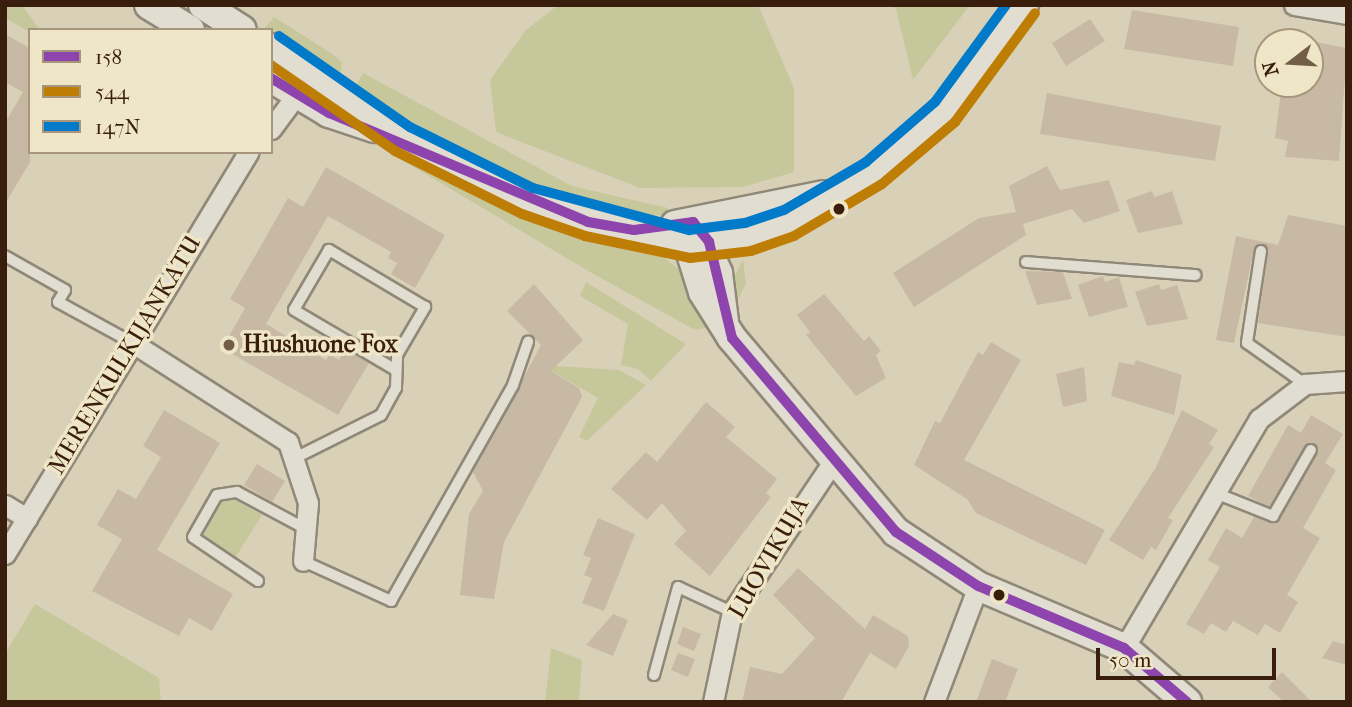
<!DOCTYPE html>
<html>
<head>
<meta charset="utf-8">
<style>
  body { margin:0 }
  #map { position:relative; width:1352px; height:707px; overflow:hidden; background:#d9d1b7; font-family:"IM FELL French Canon",serif }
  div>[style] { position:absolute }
  .green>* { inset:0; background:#c7c79c }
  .building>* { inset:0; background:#c8b9a5 }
  .roads { filter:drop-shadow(2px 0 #908878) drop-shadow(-2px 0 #908878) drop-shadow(0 2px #908878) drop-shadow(0 -2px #908878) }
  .lane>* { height:10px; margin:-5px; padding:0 5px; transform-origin:5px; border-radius:5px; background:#e1ddd0 }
  .street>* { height:19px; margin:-9.5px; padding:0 9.5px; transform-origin:9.5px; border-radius:9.5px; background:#e1ddd0 }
  .secondary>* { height:28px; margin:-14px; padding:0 14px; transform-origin:14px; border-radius:14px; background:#e1ddd0 }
  .bus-1>* { height:10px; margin:-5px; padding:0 5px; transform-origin:5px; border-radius:5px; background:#8e44ad }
  .bus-2>* { height:10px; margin:-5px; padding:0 5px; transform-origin:5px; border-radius:5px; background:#be7d04 }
  .bus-3>* { height:10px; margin:-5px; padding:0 5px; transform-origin:5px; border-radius:5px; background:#007ac9 }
  .dots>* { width:19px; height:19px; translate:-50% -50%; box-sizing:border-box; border:4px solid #efe6c7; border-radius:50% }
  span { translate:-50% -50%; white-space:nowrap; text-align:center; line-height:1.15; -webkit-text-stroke:7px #efe6c7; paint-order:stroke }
  .poi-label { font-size:24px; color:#3a1e0d; font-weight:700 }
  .left { translate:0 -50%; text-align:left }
  .street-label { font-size:24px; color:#3a1e0d }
  .frame { position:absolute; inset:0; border:7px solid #3a1e0d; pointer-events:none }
  .legend { position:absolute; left:28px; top:28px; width:245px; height:126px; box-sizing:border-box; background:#efe6c7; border:2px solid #a7967d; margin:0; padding:9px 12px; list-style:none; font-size:21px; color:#3a1e0d }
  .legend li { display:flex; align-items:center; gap:14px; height:35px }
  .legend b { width:35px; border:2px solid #a7967d }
  .north { position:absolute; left:1254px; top:28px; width:70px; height:70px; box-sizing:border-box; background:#efe6c7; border:2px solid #a7967d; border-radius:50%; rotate:253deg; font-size:19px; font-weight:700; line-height:28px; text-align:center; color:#3a1e0d }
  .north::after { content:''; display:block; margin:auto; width:24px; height:32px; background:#725d48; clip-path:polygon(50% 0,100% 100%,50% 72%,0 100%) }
  .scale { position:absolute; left:1096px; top:648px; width:180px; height:32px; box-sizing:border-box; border:4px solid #3a1e0d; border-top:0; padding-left:9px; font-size:21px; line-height:24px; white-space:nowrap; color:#3a1e0d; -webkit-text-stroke:5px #efe6c7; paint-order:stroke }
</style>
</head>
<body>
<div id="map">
  <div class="green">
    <i style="clip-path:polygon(5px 5px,22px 5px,40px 30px,30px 32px,5px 18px)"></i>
    <i style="clip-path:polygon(558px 5px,758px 5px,794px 88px,794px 172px,743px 187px,640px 188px,496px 132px,490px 80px,526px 30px)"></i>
    <i style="clip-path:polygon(890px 5px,970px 5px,913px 80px,896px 9px)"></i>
    <i style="clip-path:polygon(274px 17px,331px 53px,342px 62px,340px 76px,263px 30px)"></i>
    <i style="clip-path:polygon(363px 73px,572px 186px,668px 208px,664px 215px,639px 216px,553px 198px,353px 90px)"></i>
    <i style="clip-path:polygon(375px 144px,565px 231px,661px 255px,681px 271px,706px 328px,695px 330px,590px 272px)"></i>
    <i style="clip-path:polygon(743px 259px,746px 284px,737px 301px,733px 281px)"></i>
    <i style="clip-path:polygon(586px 282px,686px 344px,651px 381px,638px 369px,621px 365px,628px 324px,580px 296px)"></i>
    <i style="clip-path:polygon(541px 365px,619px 370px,646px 385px,587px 441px,579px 437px,598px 398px)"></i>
    <i style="clip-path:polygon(229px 497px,262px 515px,235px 558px,202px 539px,216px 505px)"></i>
    <i style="clip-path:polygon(35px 604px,159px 678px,161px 702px,5px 702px,5px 654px)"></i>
    <i style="clip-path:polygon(551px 648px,582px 660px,579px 702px,545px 702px)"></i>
  </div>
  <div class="building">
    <i style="clip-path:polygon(1132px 10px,1239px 27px,1233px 66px,1124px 49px)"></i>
    <i style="clip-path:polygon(1090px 19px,1105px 41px,1066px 66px,1052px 43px)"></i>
    <i style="clip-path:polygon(5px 34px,30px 48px,30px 162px,5px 204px,5px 123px,23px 92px,5px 82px)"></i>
    <i style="clip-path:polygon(1310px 41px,1347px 48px,1339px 161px,1285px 157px,1288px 141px,1275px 138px,1282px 84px,1310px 84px)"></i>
    <i style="clip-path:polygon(1047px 93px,1221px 126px,1215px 161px,1040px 134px)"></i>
    <i style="clip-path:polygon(1047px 166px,1060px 190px,1109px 180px,1120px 211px,1084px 223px,1072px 209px,1023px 224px,1026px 235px,914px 307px,893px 273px,979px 218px,1016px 212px,1009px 186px)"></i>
    <i style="clip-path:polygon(326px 167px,445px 235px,415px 288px,391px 274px,397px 263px,388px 258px,391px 252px,328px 216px,266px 324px,326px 360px,329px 354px,339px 360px,345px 349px,369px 363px,338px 415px,222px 348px,245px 308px,230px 299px,259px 249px,288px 198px,303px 207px)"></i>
    <i style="clip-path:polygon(1152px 191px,1154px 197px,1172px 191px,1183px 224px,1138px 233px,1126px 200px)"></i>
    <i style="clip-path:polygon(1288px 215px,1347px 226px,1347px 337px,1258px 323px,1268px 252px,1261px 244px,1254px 250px,1234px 343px,1216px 340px,1236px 236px,1278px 245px)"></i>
    <i style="clip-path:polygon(1025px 271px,1063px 272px,1072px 299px,1037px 305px)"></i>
    <i style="clip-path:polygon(1103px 276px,1105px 282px,1119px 277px,1128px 307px,1089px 317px,1078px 285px)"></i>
    <i style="clip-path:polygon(534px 284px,583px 340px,551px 371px,579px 388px,582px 397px,504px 542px,494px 599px,460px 595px,469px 514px,483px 491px,473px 472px,541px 345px,507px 311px)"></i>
    <i style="clip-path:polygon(1159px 284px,1161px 290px,1177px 285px,1188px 319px,1147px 326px,1135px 292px)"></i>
    <i style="clip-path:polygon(824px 294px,864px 341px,869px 336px,881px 351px,876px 355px,886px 378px,856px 396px,806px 335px,810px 332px,797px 315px)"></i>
    <i style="clip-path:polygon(991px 342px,1021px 360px,964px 460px,1105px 530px,1086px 565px,976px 513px,967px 499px,914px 465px,935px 421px,940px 423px,978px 352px,983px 355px)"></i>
    <i style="clip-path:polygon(1136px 360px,1182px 375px,1174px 415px,1111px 396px,1119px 362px,1134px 365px)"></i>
    <i style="clip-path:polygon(1084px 367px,1087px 401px,1063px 407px,1056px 374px)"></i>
    <i style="clip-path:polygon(706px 402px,735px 427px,726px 437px,777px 479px,766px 493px,771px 497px,710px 576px,674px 544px,686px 531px,662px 503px,647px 520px,611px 489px,646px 452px,657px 462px)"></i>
    <i style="clip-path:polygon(164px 410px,220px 443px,157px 550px,233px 594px,212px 631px,189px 618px,179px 636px,92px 591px,122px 539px,97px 525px,118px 489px,136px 499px,161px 457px,143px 446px)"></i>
    <i style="clip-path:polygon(1182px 410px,1218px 430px,1209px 444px,1214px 447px,1168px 518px,1173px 520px,1156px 550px,1151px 547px,1143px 560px,1109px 540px,1155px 469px)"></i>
    <i style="clip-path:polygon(1311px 415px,1343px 434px,1325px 463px,1336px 470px,1303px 528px,1320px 538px,1287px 595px,1298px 602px,1280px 633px,1265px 624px,1258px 635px,1233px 621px,1226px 632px,1211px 623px,1204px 634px,1186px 624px,1220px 567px,1208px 560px,1226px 528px,1242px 538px,1254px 517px,1279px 520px,1317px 454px,1315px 444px,1305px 446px,1270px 507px,1248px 496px,1288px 425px,1301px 433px)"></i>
    <i style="clip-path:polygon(257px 464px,285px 481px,272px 502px,244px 485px)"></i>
    <i style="clip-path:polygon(598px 518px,635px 534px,604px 611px,582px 603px,592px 578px,584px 575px,591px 558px,583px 555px)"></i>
    <i style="clip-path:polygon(798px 568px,865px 629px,873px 615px,908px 636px,909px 646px,896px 669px,870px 653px,841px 702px,742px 702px,750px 667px,782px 674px,815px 638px,773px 595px)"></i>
    <i style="clip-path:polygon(613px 614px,628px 620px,613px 656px,586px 645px)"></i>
    <i style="clip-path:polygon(683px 627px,701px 634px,694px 651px,677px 644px)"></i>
    <i style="clip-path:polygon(1333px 641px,1347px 645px,1347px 665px,1322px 658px)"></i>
    <i style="clip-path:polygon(678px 653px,695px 659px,688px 677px,671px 670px)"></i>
    <i style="clip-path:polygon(992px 659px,1018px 669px,1005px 702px,976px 702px)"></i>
    <i style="clip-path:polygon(1282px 672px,1312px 702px,1284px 702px,1268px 687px)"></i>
  </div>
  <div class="roads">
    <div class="lane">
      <i style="left:1261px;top:251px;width:93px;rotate:98.7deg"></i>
      <i style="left:1247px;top:343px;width:71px;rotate:35.3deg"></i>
      <i style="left:5px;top:256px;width:69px;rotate:29.5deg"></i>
      <i style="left:65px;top:290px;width:14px;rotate:120deg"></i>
      <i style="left:58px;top:302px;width:85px;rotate:28.7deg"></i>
      <i style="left:1026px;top:262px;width:170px;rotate:4.4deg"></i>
      <i style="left:297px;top:457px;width:94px;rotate:-26.6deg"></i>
      <i style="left:381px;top:415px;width:31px;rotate:-61deg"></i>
      <i style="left:396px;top:388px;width:33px;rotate:-88deg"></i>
      <i style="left:397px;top:355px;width:56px;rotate:-59.7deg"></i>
      <i style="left:425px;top:307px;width:112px;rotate:-149.3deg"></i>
      <i style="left:329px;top:250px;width:69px;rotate:120.3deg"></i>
      <i style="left:294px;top:310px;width:118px;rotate:30.5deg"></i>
      <i style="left:1213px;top:492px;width:65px;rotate:21.8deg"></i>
      <i style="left:1273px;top:516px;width:76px;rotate:-60.1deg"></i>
      <i style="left:303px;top:561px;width:97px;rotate:24.4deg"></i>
      <i style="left:391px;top:601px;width:248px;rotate:-60.5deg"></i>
      <i style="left:513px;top:385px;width:46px;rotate:-70.8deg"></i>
      <i style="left:258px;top:581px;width:78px;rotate:-145.9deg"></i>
      <i style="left:193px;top:537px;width:48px;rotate:-60.3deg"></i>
      <i style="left:217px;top:495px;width:20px;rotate:-9deg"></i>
      <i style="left:237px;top:492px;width:78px;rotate:28.2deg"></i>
      <i style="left:654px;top:675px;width:91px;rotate:-74.7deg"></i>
      <i style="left:678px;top:587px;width:60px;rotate:24.8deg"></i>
    </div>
    <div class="street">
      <i style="left:1294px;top:5px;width:54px;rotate:9.6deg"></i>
      <i style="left:271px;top:129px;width:44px;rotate:-53.4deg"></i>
      <i style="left:297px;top:94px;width:12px;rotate:-95deg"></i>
      <i style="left:133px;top:343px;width:184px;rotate:32.6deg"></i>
      <i style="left:288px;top:442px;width:64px;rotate:71.8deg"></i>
      <i style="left:308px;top:503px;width:58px;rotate:94.9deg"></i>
      <i style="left:5px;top:505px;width:26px;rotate:31deg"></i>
      <i style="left:5px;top:554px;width:470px;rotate:-58.8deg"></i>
      <i style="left:1124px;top:648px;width:266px;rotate:-59.5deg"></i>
      <i style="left:1259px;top:419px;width:58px;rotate:-37.3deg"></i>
      <i style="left:1305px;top:384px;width:42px;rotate:-4.1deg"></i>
      <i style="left:713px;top:702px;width:92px;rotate:-78.1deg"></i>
      <i style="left:732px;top:612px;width:179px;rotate:-56.1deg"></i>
      <i style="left:934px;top:702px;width:124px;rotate:-69.2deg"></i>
    </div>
    <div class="secondary">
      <i style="left:149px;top:5px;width:48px;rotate:31.4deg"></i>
      <i style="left:203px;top:5px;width:46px;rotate:32.7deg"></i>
      <i style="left:271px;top:48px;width:160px;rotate:34.6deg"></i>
      <i style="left:403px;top:139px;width:140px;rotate:26.4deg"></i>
      <i style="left:528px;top:201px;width:64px;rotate:19.3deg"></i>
      <i style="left:588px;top:222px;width:102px;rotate:12.4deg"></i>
      <i style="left:688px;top:244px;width:60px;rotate:-6.7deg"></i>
      <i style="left:748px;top:237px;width:44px;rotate:-18.4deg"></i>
      <i style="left:790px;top:223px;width:98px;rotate:-30.8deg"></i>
      <i style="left:874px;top:173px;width:94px;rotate:-40.7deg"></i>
      <i style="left:945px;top:112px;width:133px;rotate:-53.6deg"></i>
      <i style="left:271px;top:78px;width:68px;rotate:31.1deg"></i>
      <i style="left:329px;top:113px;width:47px;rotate:18.4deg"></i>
      <i style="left:693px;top:222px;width:23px;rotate:103deg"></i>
      <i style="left:688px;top:244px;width:50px;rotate:72.6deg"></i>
      <i style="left:703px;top:292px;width:54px;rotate:57.8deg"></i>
      <i style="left:732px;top:338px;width:254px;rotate:49.8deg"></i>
      <i style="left:896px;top:532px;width:98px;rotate:33.4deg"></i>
      <i style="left:978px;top:586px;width:159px;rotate:23deg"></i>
      <i style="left:1124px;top:648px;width:83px;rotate:40.6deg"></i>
      <i style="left:675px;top:225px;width:152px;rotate:-11.4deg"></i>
      <i style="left:697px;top:227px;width:51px;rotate:65.5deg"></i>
      <i style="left:718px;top:273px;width:48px;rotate:82.9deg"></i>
    </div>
  </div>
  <div class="bus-1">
    <i style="left:271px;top:78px;width:68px;rotate:31.1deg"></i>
    <i style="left:329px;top:113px;width:281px;rotate:22.8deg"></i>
    <i style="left:588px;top:222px;width:47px;rotate:9.9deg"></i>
    <i style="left:634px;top:230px;width:60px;rotate:-7.7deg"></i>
    <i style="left:693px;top:222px;width:26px;rotate:51deg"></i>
    <i style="left:709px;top:242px;width:99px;rotate:76.5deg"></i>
    <i style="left:732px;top:338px;width:254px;rotate:49.8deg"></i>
    <i style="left:896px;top:532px;width:98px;rotate:33.4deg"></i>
    <i style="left:978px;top:586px;width:159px;rotate:23deg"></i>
    <i style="left:1124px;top:648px;width:83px;rotate:40.6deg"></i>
  </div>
  <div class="bus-2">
    <i style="left:271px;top:65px;width:151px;rotate:34.7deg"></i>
    <i style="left:395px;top:151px;width:142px;rotate:26.4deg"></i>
    <i style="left:522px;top:214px;width:67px;rotate:19.2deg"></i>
    <i style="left:585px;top:236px;width:107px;rotate:11.8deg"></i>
    <i style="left:690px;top:258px;width:61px;rotate:-6.5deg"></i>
    <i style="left:751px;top:251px;width:46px;rotate:-19.2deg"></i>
    <i style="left:794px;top:236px;width:102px;rotate:-30.6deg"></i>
    <i style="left:882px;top:184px;width:96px;rotate:-40.3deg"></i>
    <i style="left:955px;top:122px;width:135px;rotate:-53.7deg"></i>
  </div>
  <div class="bus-3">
    <i style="left:279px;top:36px;width:160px;rotate:34.8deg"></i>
    <i style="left:410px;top:127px;width:137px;rotate:26.4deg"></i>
    <i style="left:533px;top:188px;width:162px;rotate:15.1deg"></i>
    <i style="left:689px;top:230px;width:56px;rotate:-7.1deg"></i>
    <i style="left:745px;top:223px;width:41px;rotate:-18.4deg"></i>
    <i style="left:784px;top:210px;width:95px;rotate:-30.3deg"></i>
    <i style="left:866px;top:162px;width:91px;rotate:-41deg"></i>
    <i style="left:935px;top:102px;width:120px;rotate:-53.8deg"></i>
  </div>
  <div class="dots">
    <i style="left:839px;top:209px;background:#3a1e0d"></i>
    <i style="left:229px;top:345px;background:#725d48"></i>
    <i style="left:999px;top:595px;background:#3a1e0d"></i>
  </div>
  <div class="poi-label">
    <span class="left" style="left:243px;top:345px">Hiushuone Fox</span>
  </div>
  <div class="street-label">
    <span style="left:125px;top:355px;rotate:-59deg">MERENKULKIJANKATU</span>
    <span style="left:769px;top:558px;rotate:-60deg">LUOVIKUJA</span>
  </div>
  <div class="frame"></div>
  <ul class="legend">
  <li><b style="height:9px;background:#8e44ad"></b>158</li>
  <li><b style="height:9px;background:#be7d04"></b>544</li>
  <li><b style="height:9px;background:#007ac9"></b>147N</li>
  </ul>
  <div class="north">N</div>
  <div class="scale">50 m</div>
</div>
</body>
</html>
